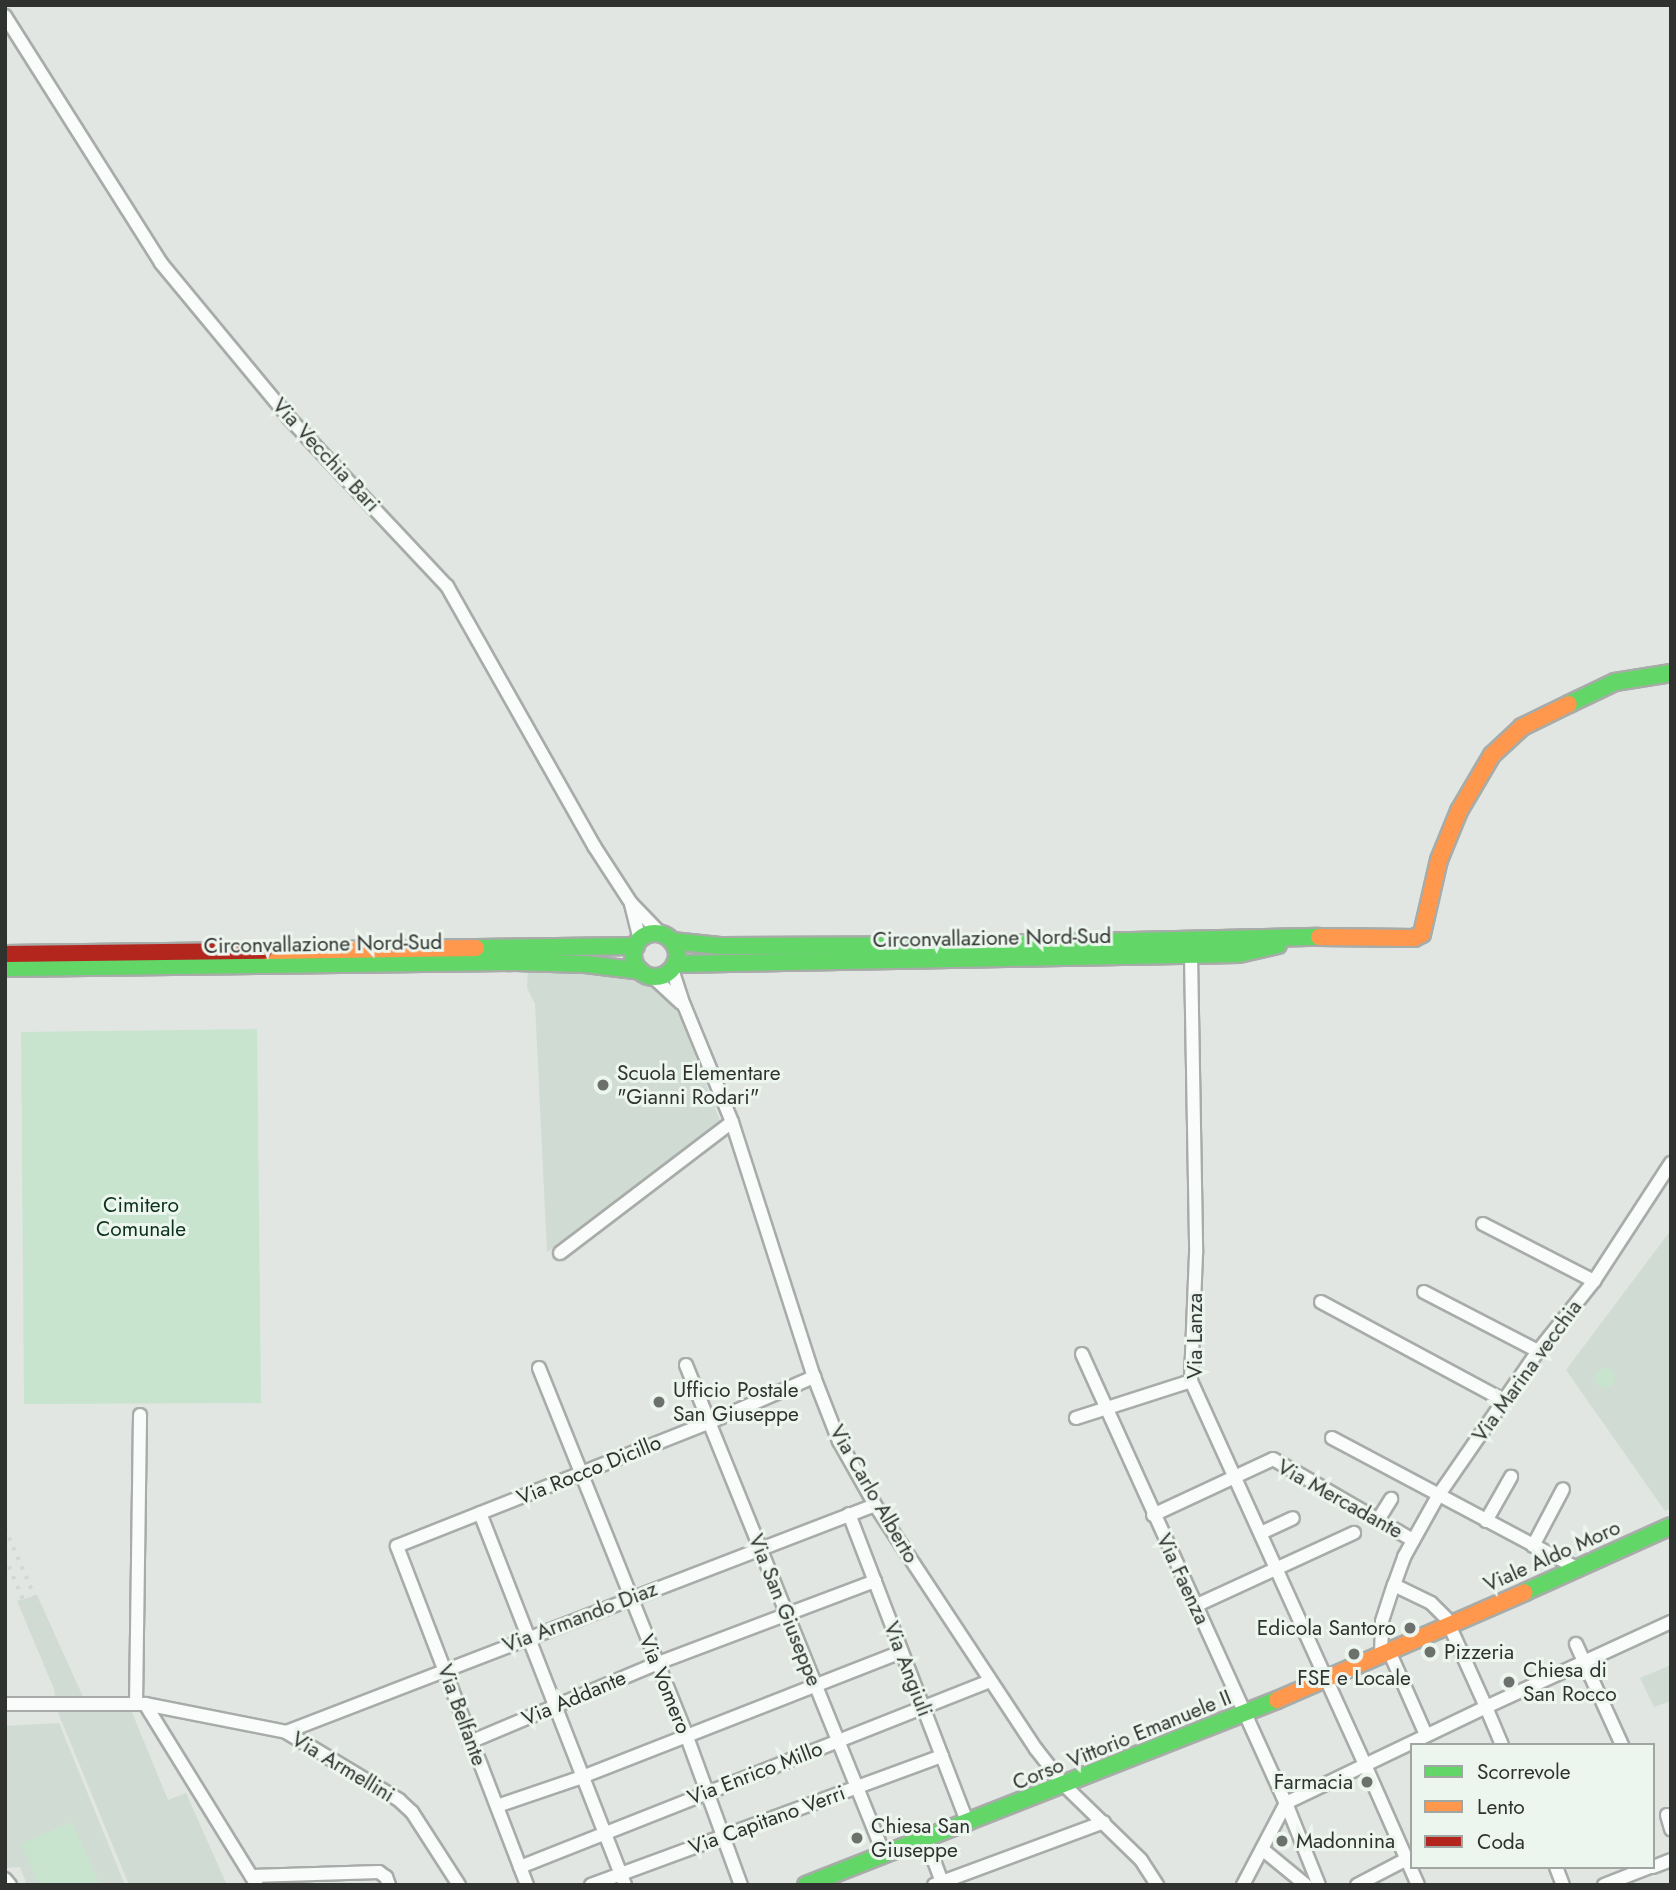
<!DOCTYPE html>
<html>
<head>
<meta charset="utf-8">
<style>
  body { margin:0 }
  #map { position:relative; width:1676px; height:1890px; overflow:hidden; background:#e1e6e2; font-family:Jost,sans-serif }
  div>[style] { position:absolute }
  .built>* { inset:0; background:#d0dbd3 }
  .green>* { inset:0; background:#c8e4ce }
  .round { border-radius:50% }
  .roads { filter:drop-shadow(2px 0 #a8aca9) drop-shadow(-2px 0 #a8aca9) drop-shadow(0 2px #a8aca9) drop-shadow(0 -2px #a8aca9) }
  .street>* { height:12px; margin:-6px; padding:0 6px; transform-origin:6px; border-radius:6px; background:#fafbfb }
  .fast>* { height:16px; margin:-8px; padding:0 8px; transform-origin:8px; border-radius:8px; background:#63d668 }
  .fast>.ring { margin:-8px; padding:0; box-sizing:content-box; background:none; border:16px solid #63d668; border-radius:50% }
  .slow>* { height:16px; margin:-8px; padding:0 8px; transform-origin:8px; border-radius:8px; background:#ff974d }
  .jam>* { height:16px; margin:-8px; padding:0 8px; transform-origin:8px; border-radius:8px; background:#b3261e }
  .rail>* { height:3.5px; margin-top:-1.75px; transform-origin:0; background:repeating-linear-gradient(90deg,#d5d7d5 0 3.5px,transparent 0 10.5px) }
  .dots>* { width:19px; height:19px; translate:-50% -50%; box-sizing:border-box; border:4px solid #ecf5ee; border-radius:50% }
  span { translate:-50% -50%; white-space:nowrap; text-align:center; line-height:1.15; -webkit-text-stroke:6px #ecf5ee; paint-order:stroke }
  .street-label { font-size:21px; color:#2f322f }
  .poi-label { font-size:21px; color:#2f322f }
  .left { translate:0 -50%; text-align:left }
  .right { translate:-100% -50%; text-align:right }
  .park-label { font-size:21px; color:#0b3319 }
  .frame { position:absolute; inset:0; border:7px solid #2f322f; pointer-events:none }
  .legend { position:absolute; left:1410px; top:1743px; width:245px; height:126px; box-sizing:border-box; background:#ecf5ee; border:2px solid #a0a7a2; margin:0; padding:9px 12px; list-style:none; font-size:21px; color:#2f322f }
  .legend li { display:flex; align-items:center; gap:14px; height:35px }
  .legend b { width:35px; border:2px solid #a0a7a2 }
</style>
</head>
<body>
<div id="map">
  <div class="built">
    <i style="clip-path:polygon(568px 969px,624px 976px,647px 982px,665px 992px,682px 1021px,720px 1121px,547px 1252px,535px 1004px,527px 988px,528px 971px)"></i>
    <i style="clip-path:polygon(1671px 1230px,1671px 1508px,1665px 1511px,1566px 1370px)"></i>
    <i style="clip-path:polygon(37px 1595px,84px 1699px,131px 1710px,168px 1800px,186px 1793px,227px 1885px,129px 1885px,57px 1710px,54px 1689px,17px 1601px)"></i>
    <i style="clip-path:polygon(1671px 1665px,1671px 1701px,1654px 1707px,1640px 1678px)"></i>
    <i style="clip-path:polygon(59px 1723px,125px 1885px,27px 1885px,20px 1867px,5px 1868px,5px 1726px)"></i>
  </div>
  <div class="green">
    <i style="clip-path:polygon(257px 1029px,261px 1403px,24px 1404px,21px 1032px)"></i>
    <i class="round" style="left:1595px;top:1368px;width:20px;height:20px"></i>
    <i style="clip-path:polygon(72px 1822px,100px 1885px,40px 1885px,21px 1844px)"></i>
  </div>
  <div class="roads">
    <div class="street">
      <i style="left:5px;top:16px;width:292px;rotate:57.7deg"></i>
      <i style="left:161px;top:263px;width:201px;rotate:50.4deg"></i>
      <i style="left:289px;top:418px;width:231px;rotate:46.8deg"></i>
      <i style="left:447px;top:586px;width:299px;rotate:60.5deg"></i>
      <i style="left:594px;top:846px;width:68px;rotate:57deg"></i>
      <i style="left:631px;top:903px;width:43px;rotate:45.9deg"></i>
      <i style="left:631px;top:904px;width:37px;rotate:76deg"></i>
      <i style="left:1191px;top:955px;width:299px;rotate:89deg"></i>
      <i style="left:1196px;top:1254px;width:127px;rotate:92.3deg"></i>
      <i style="left:1191px;top:1381px;width:422px;rotate:65.6deg"></i>
      <i style="left:1365px;top:1765px;width:88px;rotate:154.3deg"></i>
      <i style="left:1286px;top:1803px;width:93px;rotate:117.7deg"></i>
      <i style="left:672px;top:969px;width:38px;rotate:72deg"></i>
      <i style="left:684px;top:1005px;width:126px;rotate:67.7deg"></i>
      <i style="left:732px;top:1122px;width:268px;rotate:72.2deg"></i>
      <i style="left:814px;top:1377px;width:69px;rotate:68.7deg"></i>
      <i style="left:839px;top:1441px;width:73px;rotate:60.6deg"></i>
      <i style="left:875px;top:1505px;width:292px;rotate:56.6deg"></i>
      <i style="left:1036px;top:1749px;width:46px;rotate:52.1deg"></i>
      <i style="left:1064px;top:1785px;width:107px;rotate:44.2deg"></i>
      <i style="left:1141px;top:1860px;width:30px;rotate:57deg"></i>
      <i style="left:653px;top:977px;width:38px;rotate:43deg"></i>
      <i style="left:1483px;top:1224px;width:125px;rotate:27.2deg"></i>
      <i style="left:560px;top:1253px;width:216px;rotate:-37.3deg"></i>
      <i style="left:1424px;top:1292px;width:128px;rotate:27.4deg"></i>
      <i style="left:1321px;top:1302px;width:207px;rotate:28.3deg"></i>
      <i style="left:1082px;top:1354px;width:493px;rotate:65.6deg"></i>
      <i style="left:1286px;top:1803px;width:88px;rotate:68.1deg"></i>
      <i style="left:686px;top:1365px;width:528px;rotate:67.96deg"></i>
      <i style="left:539px;top:1368px;width:398px;rotate:68.1deg"></i>
      <i style="left:687px;top:1737px;width:158px;rotate:70deg"></i>
      <i style="left:1076px;top:1418px;width:121px;rotate:-17.8deg"></i>
      <i style="left:1332px;top:1438px;width:277px;rotate:28deg"></i>
      <i style="left:480px;top:1513px;width:399px;rotate:68.7deg"></i>
      <i style="left:849px;top:1514px;width:332px;rotate:69deg"></i>
      <i style="left:1153px;top:1515px;width:132px;rotate:-25deg"></i>
      <i style="left:1273px;top:1459px;width:162px;rotate:30.1deg"></i>
      <i style="left:1378px;top:1520px;width:25px;rotate:-58deg"></i>
      <i style="left:1486px;top:1521px;width:51px;rotate:-60.4deg"></i>
      <i style="left:1261px;top:1533px;width:35px;rotate:-25deg"></i>
      <i style="left:1533px;top:1546px;width:64px;rotate:-62.2deg"></i>
      <i style="left:1394px;top:1585px;width:30px;rotate:-70deg"></i>
      <i style="left:1404px;top:1557px;width:70px;rotate:-60.9deg"></i>
      <i style="left:1438px;top:1496px;width:176px;rotate:-55.4deg"></i>
      <i style="left:1538px;top:1351px;width:90px;rotate:-51.3deg"></i>
      <i style="left:1594px;top:1281px;width:141px;rotate:-56.9deg"></i>
      <i style="left:1195px;top:1606px;width:175px;rotate:-24.7deg"></i>
      <i style="left:1576px;top:1644px;width:111px;rotate:65.5deg"></i>
      <i style="left:1389px;top:1651px;width:92px;rotate:66.2deg"></i>
      <i style="left:1381px;top:1654px;width:33px;rotate:-88deg"></i>
      <i style="left:1382px;top:1621px;width:38px;rotate:-72deg"></i>
      <i style="left:1394px;top:1585px;width:41px;rotate:25.9deg"></i>
      <i style="left:1431px;top:1603px;width:21px;rotate:45deg"></i>
      <i style="left:1446px;top:1618px;width:98px;rotate:65.8deg"></i>
      <i style="left:1486px;top:1707px;width:204px;rotate:-24.7deg"></i>
      <i style="left:5px;top:1704px;width:140px"></i>
      <i style="left:145px;top:1704px;width:144px;rotate:11.2deg"></i>
      <i style="left:286px;top:1732px;width:132px;rotate:31deg"></i>
      <i style="left:399px;top:1800px;width:18px;rotate:43deg"></i>
      <i style="left:412px;top:1812px;width:87px;rotate:57.2deg"></i>
      <i style="left:136px;top:1704px;width:289px;rotate:-89.2deg"></i>
      <i style="left:145px;top:1704px;width:213px;rotate:58.3deg"></i>
      <i style="left:286px;top:1732px;width:631px;rotate:-21.08deg"></i>
      <i style="left:470px;top:1742px;width:204px;rotate:-22.8deg"></i>
      <i style="left:658px;top:1663px;width:232px;rotate:-20.7deg"></i>
      <i style="left:497px;top:1806px;width:90px;rotate:-18.8deg"></i>
      <i style="left:582px;top:1777px;width:343px;rotate:-21.4deg"></i>
      <i style="left:1667px;top:1815px;width:15px;rotate:74deg"></i>
      <i style="left:926px;top:1839px;width:49px;rotate:69.7deg"></i>
      <i style="left:1262px;top:1849px;width:57px;rotate:39.3deg"></i>
      <i style="left:520px;top:1867px;width:505px;rotate:-21.59deg"></i>
      <i style="left:1556px;top:1867px;width:19px;rotate:69deg"></i>
      <i style="left:1653px;top:1867px;width:19px;rotate:-21deg"></i>
      <i style="left:252px;top:1876px;width:127px;rotate:-1.8deg"></i>
      <i style="left:379px;top:1872px;width:9px;rotate:36deg"></i>
      <i style="left:386px;top:1877px;width:9px;rotate:69deg"></i>
      <i style="left:5px;top:1879px;width:8px;rotate:50deg"></i>
      <i style="left:527px;top:1885px;width:363px;rotate:-111deg"></i>
      <i style="left:397px;top:1546px;width:334px;rotate:-21.6deg"></i>
      <i style="left:708px;top:1423px;width:116px;rotate:-23.5deg"></i>
      <i style="left:591px;top:1885px;width:374px;rotate:-20.2deg"></i>
      <i style="left:934px;top:1885px;width:181px;rotate:-20.3deg"></i>
      <i style="left:1357px;top:1885px;width:56px;rotate:-27.5deg"></i>
      <i style="left:1418px;top:1885px;width:131px;rotate:-113.8deg"></i>
      <i style="left:1365px;top:1765px;width:134px;rotate:-25.6deg"></i>
      <i style="left:1486px;top:1707px;width:41px;rotate:67.2deg"></i>
      <i style="left:1604px;top:1885px;width:49px;rotate:-21.4deg"></i>
    </div>
    <div class="fast">
      <i style="left:1569px;top:704px;width:51px;rotate:-25.6deg"></i>
      <i style="left:1615px;top:682px;width:57px;rotate:-9.1deg"></i>
      <i class="ring" style="left:633px;top:933px;width:28px;height:28px"></i>
      <i style="left:672px;top:941px;width:48px;rotate:5.9deg"></i>
      <i style="left:720px;top:946px;width:237px;rotate:-0.2deg"></i>
      <i style="left:957px;top:945px;width:362px;rotate:-1.3deg"></i>
      <i style="left:476px;top:948px;width:160px;rotate:-0.7deg"></i>
      <i style="left:675px;top:964px;width:564px;rotate:-1.02deg"></i>
      <i style="left:1239px;top:954px;width:40px;rotate:-13deg"></i>
      <i style="left:5px;top:968px;width:510px;rotate:-0.67deg"></i>
      <i style="left:515px;top:962px;width:70px;rotate:1.6deg"></i>
      <i style="left:585px;top:964px;width:56px;rotate:7.1deg"></i>
      <i style="left:1525px;top:1592px;width:160px;rotate:-24.3deg"></i>
      <i style="left:806px;top:1885px;width:506px;rotate:-21.44deg"></i>
    </div>
    <div class="slow">
      <i style="left:1319px;top:937px;width:95px;rotate:0.6deg"></i>
      <i style="left:1414px;top:938px;width:9px;rotate:-27deg"></i>
      <i style="left:1422px;top:934px;width:76px;rotate:-77.1deg"></i>
      <i style="left:1439px;top:860px;width:53px;rotate:-67.8deg"></i>
      <i style="left:1459px;top:811px;width:65px;rotate:-59.5deg"></i>
      <i style="left:1492px;top:755px;width:41px;rotate:-43deg"></i>
      <i style="left:1522px;top:727px;width:52px;rotate:-26.1deg"></i>
      <i style="left:264px;top:951px;width:212px;rotate:-0.8deg"></i>
      <i style="left:1277px;top:1700px;width:270px;rotate:-23.5deg"></i>
    </div>
    <div class="jam">
      <i style="left:5px;top:954px;width:259px;rotate:-0.7deg"></i>
    </div>
  </div>
  <div class="rail">
    <i style="left:5px;top:1528px;width:137px;rotate:66.4deg"></i>
    <i style="left:5px;top:1557px;width:112px;rotate:66.9deg"></i>
  </div>
  <div class="dots">
    <i style="left:603px;top:1085px;background:#6d716e"></i>
    <i style="left:659px;top:1402px;background:#6d716e"></i>
    <i style="left:1410px;top:1628px;background:#6d716e"></i>
    <i style="left:1430px;top:1652px;background:#6d716e"></i>
    <i style="left:1354px;top:1654px;background:#6d716e"></i>
    <i style="left:1509px;top:1682px;background:#6d716e"></i>
    <i style="left:1367px;top:1782px;background:#6d716e"></i>
    <i style="left:857px;top:1838px;background:#6d716e"></i>
    <i style="left:1282px;top:1841px;background:#6d716e"></i>
  </div>
  <div class="street-label">
    <span style="left:326px;top:455px;rotate:47deg">Via Vecchia Bari</span>
    <span style="left:992px;top:938px;rotate:-1deg">Circonvallazione Nord-Sud</span>
    <span style="left:323px;top:944px;rotate:-1deg">Circonvallazione Nord-Sud</span>
    <span style="left:1195px;top:1336px;rotate:-90deg">Via Lanza</span>
    <span style="left:1527px;top:1371px;rotate:-54deg">Via Marina vecchia</span>
    <span style="left:589px;top:1470px;rotate:-22deg">Via Rocco Dicillo</span>
    <span style="left:874px;top:1494px;rotate:60deg">Via Carlo Alberto</span>
    <span style="left:1340px;top:1499px;rotate:29deg">Via Mercadante</span>
    <span style="left:1552px;top:1556px;rotate:-24deg">Viale Aldo Moro</span>
    <span style="left:1183px;top:1579px;rotate:65deg">Via Faenza</span>
    <span style="left:785px;top:1610px;rotate:68deg">Via San Giuseppe</span>
    <span style="left:580px;top:1617px;rotate:-21deg">Via Armando Diaz</span>
    <span style="left:908px;top:1669px;rotate:69deg">Via Angiuli</span>
    <span style="left:665px;top:1684px;rotate:68deg">Via Vomero</span>
    <span style="left:574px;top:1698px;rotate:-23deg">Via Addante</span>
    <span style="left:462px;top:1715px;rotate:70deg">Via Belfante</span>
    <span style="left:1122px;top:1740px;rotate:-22deg">Corso Vittorio Emanuele II</span>
    <span style="left:343px;top:1767px;rotate:31deg">Via Armellini</span>
    <span style="left:755px;top:1773px;rotate:-21deg">Via Enrico Millo</span>
    <span style="left:767px;top:1820px;rotate:-20deg">Via Capitano Verri</span>
  </div>
  <div class="poi-label">
    <span class="left" style="left:617px;top:1085px">Scuola Elementare<br>"Gianni Rodari"</span>
    <span class="left" style="left:673px;top:1402px">Ufficio Postale<br>San Giuseppe</span>
    <span class="right" style="left:1396px;top:1628px">Edicola Santoro</span>
    <span class="left" style="left:1444px;top:1652px">Pizzeria</span>
    <span class="left" style="left:1523px;top:1682px">Chiesa di<br>San Rocco</span>
    <span style="left:1354px;top:1678px">FSE e Locale</span>
    <span class="right" style="left:1353px;top:1782px">Farmacia</span>
    <span class="left" style="left:871px;top:1838px">Chiesa San<br>Giuseppe</span>
    <span class="left" style="left:1296px;top:1841px">Madonnina</span>
  </div>
  <div class="park-label">
    <span style="left:141px;top:1217px">Cimitero<br>Comunale</span>
  </div>
  <div class="frame"></div>
  <ul class="legend">
  <li><b style="height:9px;background:#63d668"></b>Scorrevole</li>
  <li><b style="height:9px;background:#ff974d"></b>Lento</li>
  <li><b style="height:9px;background:#b3261e"></b>Coda</li>
  </ul>
</div>
</body>
</html>
